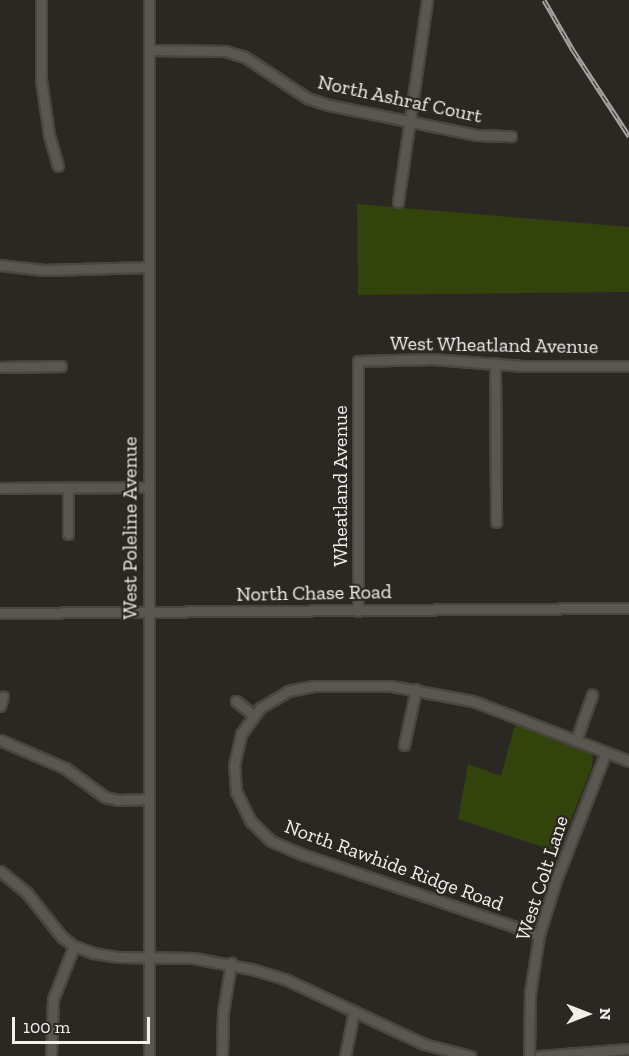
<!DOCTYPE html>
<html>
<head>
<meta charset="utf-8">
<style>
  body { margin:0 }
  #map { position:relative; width:629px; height:1056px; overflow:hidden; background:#2b2722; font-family:"Zilla Slab",serif }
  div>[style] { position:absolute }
  .green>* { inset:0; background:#32440c }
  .roads { filter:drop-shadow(2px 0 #494641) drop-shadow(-2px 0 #494641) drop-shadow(0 2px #494641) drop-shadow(0 -2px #494641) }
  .minor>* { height:9px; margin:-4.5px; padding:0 4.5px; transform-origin:4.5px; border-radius:4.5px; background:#5a5650 }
  .rail>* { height:5px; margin-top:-2.5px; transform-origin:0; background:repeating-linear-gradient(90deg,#2b2722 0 9px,#a7a39f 0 18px); box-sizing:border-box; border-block:2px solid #a7a39f }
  span { translate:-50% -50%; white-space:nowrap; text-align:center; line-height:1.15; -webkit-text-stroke:4.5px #2b2722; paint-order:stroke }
  .street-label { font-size:20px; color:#f3f0ec }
  .north { position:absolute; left:557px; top:984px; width:60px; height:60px; -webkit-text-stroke:4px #2b2722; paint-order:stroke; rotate:90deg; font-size:16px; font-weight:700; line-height:24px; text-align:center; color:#f3f0ec }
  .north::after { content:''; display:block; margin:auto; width:21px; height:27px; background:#f3f0ec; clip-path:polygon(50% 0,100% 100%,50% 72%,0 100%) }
  .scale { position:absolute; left:12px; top:1017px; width:138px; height:27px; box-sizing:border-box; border:3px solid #f3f0ec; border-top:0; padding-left:8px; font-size:18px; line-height:21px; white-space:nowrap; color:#f3f0ec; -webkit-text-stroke:4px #2b2722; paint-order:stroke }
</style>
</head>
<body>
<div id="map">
  <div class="green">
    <i style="clip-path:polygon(357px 204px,629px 227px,629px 292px,358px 295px)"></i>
    <i style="clip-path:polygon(516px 721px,586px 749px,593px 757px,592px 767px,558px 852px,458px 819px,468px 764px,501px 776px)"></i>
  </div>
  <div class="roads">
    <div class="minor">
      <i style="left:41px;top:0;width:80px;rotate:90deg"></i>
      <i style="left:41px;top:80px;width:56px;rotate:81.7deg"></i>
      <i style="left:49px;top:135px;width:32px;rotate:74deg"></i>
      <i style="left:149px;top:50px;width:76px;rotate:0.8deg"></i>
      <i style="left:225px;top:51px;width:21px;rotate:17deg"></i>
      <i style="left:245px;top:57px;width:74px;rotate:33.5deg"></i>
      <i style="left:307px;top:98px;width:23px;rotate:18deg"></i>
      <i style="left:329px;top:105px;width:151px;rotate:11.5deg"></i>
      <i style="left:477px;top:135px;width:34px;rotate:2deg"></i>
      <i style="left:398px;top:202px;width:204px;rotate:-81.8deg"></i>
      <i style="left:0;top:265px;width:44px;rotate:6.5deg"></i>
      <i style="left:44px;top:270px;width:105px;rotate:-1.6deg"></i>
      <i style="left:495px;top:363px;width:159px;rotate:89.6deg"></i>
      <i style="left:0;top:367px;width:61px;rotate:-0.9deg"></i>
      <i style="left:0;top:488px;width:148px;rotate:-0.4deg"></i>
      <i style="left:68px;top:534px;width:46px;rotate:-90deg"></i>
      <i style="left:358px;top:611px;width:250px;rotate:-90deg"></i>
      <i style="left:358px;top:361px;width:74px;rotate:-1.5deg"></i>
      <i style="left:432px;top:359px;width:91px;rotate:4.4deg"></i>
      <i style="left:523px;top:366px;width:106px"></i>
      <i style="left:0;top:613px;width:629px;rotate:-0.46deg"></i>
      <i style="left:236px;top:701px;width:22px;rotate:39deg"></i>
      <i style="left:0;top:706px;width:10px;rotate:-73deg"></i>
      <i style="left:0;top:740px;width:71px;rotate:23.3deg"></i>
      <i style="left:65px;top:768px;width:49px;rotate:35.9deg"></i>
      <i style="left:105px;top:797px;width:13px;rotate:13deg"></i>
      <i style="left:118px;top:800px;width:31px;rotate:-2deg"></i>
      <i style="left:576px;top:740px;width:48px;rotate:-70.4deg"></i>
      <i style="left:404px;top:745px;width:57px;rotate:-77.9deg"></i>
      <i style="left:0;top:871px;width:35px;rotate:39deg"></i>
      <i style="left:27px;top:893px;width:56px;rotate:51.5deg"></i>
      <i style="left:62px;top:937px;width:15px;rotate:37deg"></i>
      <i style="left:74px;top:946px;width:20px;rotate:20deg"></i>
      <i style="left:93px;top:953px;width:25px;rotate:9deg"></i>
      <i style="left:118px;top:957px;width:76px;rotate:0.8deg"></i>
      <i style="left:194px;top:958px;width:62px;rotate:11.1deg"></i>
      <i style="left:255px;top:970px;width:31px;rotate:17deg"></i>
      <i style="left:285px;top:979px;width:153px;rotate:25.1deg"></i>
      <i style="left:424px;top:1044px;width:48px;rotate:14.6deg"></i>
      <i style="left:539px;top:935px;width:248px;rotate:-161.2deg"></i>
      <i style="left:304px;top:855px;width:36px;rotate:-157deg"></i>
      <i style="left:271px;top:841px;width:28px;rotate:-136deg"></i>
      <i style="left:251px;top:822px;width:34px;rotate:-116deg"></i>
      <i style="left:236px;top:791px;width:26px;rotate:-94deg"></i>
      <i style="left:234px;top:765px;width:32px;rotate:-77deg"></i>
      <i style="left:241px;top:734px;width:32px;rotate:-54deg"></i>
      <i style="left:260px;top:708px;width:33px;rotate:-31deg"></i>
      <i style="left:288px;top:691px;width:26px;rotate:-11deg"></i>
      <i style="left:314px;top:686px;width:77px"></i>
      <i style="left:391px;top:686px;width:83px;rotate:10.4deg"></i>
      <i style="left:473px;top:701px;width:167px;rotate:21deg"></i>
      <i style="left:51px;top:1056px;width:57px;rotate:-88deg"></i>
      <i style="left:53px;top:999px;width:57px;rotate:-68.4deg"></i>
      <i style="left:149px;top:1056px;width:1056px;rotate:-90deg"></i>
      <i style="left:222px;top:1056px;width:44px;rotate:-88.7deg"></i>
      <i style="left:223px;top:1012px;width:50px;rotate:-80.7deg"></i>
      <i style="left:345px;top:1056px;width:46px;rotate:-78.7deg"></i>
      <i style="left:529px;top:1056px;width:63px;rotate:-89.1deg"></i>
      <i style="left:530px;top:993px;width:59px;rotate:-81.2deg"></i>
      <i style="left:539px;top:935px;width:58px;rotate:-72.8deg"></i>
      <i style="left:556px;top:880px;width:137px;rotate:-68.7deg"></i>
      <i style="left:539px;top:1056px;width:90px;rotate:-4.4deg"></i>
    </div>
  </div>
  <div class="rail">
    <i style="left:544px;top:0;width:58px;rotate:59.9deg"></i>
    <i style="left:573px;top:50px;width:103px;rotate:56.9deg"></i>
  </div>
  <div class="street-label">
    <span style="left:400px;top:99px;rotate:12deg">North Ashraf Court</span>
    <span style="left:494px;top:345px;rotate:1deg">West Wheatland Avenue</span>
    <span style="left:340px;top:486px;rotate:-90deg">Wheatland Avenue</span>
    <span style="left:130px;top:528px;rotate:-90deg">West Poleline Avenue</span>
    <span style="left:314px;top:593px;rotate:-1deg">North Chase Road</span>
    <span style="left:394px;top:865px;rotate:20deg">North Rawhide Ridge Road</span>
    <span style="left:542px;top:878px;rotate:-72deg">West Colt Lane</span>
  </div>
  <div class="north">N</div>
  <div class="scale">100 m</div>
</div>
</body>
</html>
